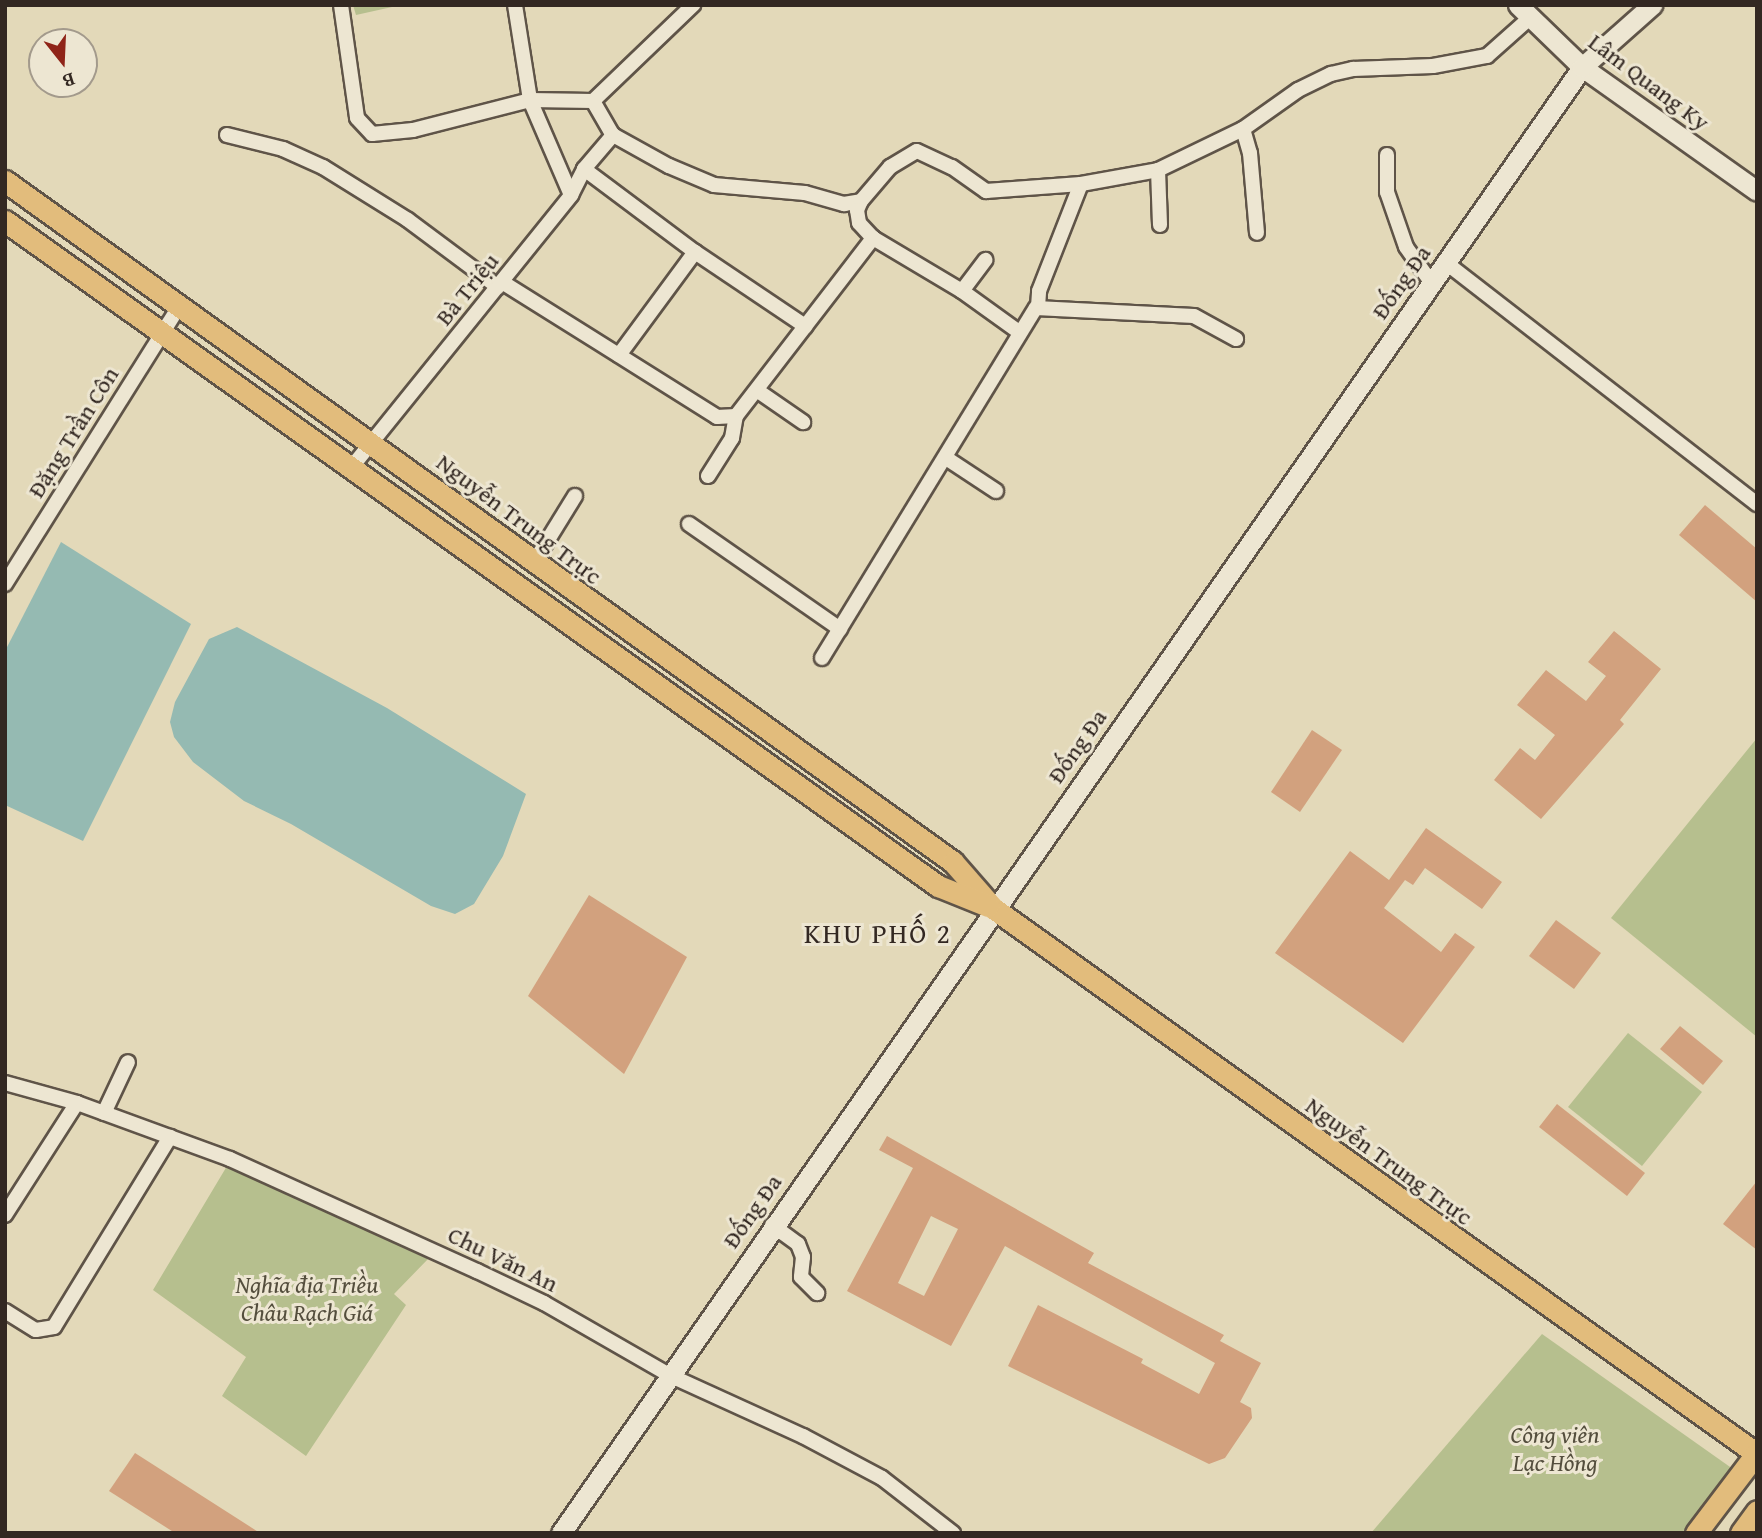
<!DOCTYPE html>
<html>
<head>
<meta charset="utf-8">
<style>
  body { margin:0 }
  #map { position:relative; width:1762px; height:1538px; overflow:hidden; background:#e3d9b9; font-family:"Gentium Book Plus",serif }
  div>[style] { position:absolute }
  .green>* { inset:0; background:#b6bf8e }
  .water>* { inset:0; background:#95bab2 }
  .building>* { inset:0; background:#d2a17e }
  .roads { filter:drop-shadow(2px 0 #5f5448) drop-shadow(-2px 0 #5f5448) drop-shadow(0 2px #5f5448) drop-shadow(0 -2px #5f5448) }
  .street>* { height:14px; margin:-7px; padding:0 7px; transform-origin:7px; border-radius:7px; background:#ede6d2 }
  .secondary>* { height:19px; margin:-9.5px; padding:0 9.5px; transform-origin:9.5px; border-radius:9.5px; background:#ede6d2 }
  .primary>* { height:21px; margin:-10.5px; padding:0 10.5px; transform-origin:10.5px; border-radius:10.5px; background:#e2bc7c }
  span { translate:-50% -50%; white-space:nowrap; text-align:center; line-height:1.15; -webkit-text-stroke:6px #ede6d2; paint-order:stroke }
  .street-label { font-size:24px; color:#332822 }
  .park-label { font-size:24px; color:#544e3d; font-style:italic }
  .quarter-label { font-size:28px; color:#332822; letter-spacing:2px }
  .frame { position:absolute; inset:0; border:7px solid #332822; pointer-events:none }
  .north { position:absolute; left:28px; top:28px; width:70px; height:70px; box-sizing:border-box; background:#ede6d2; border:2px solid #a39a8c; border-radius:50%; rotate:162deg; font-size:19px; font-weight:700; line-height:28px; text-align:center; color:#332822 }
  .north::after { content:''; display:block; margin:auto; width:24px; height:32px; background:#8f2418; clip-path:polygon(50% 0,100% 100%,50% 72%,0 100%) }
</style>
</head>
<body>
<div id="map">
  <div class="green">
    <i style="clip-path:polygon(353px 5px,401px 5px,356px 15px)"></i>
    <i style="clip-path:polygon(1757px 738px,1757px 1037px,1611px 918px)"></i>
    <i style="clip-path:polygon(1628px 1033px,1702px 1092px,1642px 1166px,1568px 1107px)"></i>
    <i style="clip-path:polygon(227px 1166px,428px 1259px,394px 1294px,406px 1305px,306px 1456px,222px 1396px,246px 1357px,153px 1290px)"></i>
    <i style="clip-path:polygon(1542px 1334px,1740px 1474px,1696px 1533px,1371px 1533px)"></i>
  </div>
  <div class="water">
    <i style="clip-path:polygon(61px 542px,191px 624px,83px 841px,5px 805px,5px 651px)"></i>
    <i style="clip-path:polygon(237px 627px,387px 708px,526px 794px,503px 856px,474px 904px,455px 914px,431px 906px,291px 824px,244px 801px,193px 762px,174px 737px,170px 722px,175px 702px,209px 639px)"></i>
  </div>
  <div class="building">
    <i style="clip-path:polygon(1705px 505px,1757px 549px,1757px 602px,1679px 535px)"></i>
    <i style="clip-path:polygon(1614px 631px,1661px 669px,1620px 720px,1624px 724px,1541px 819px,1494px 780px,1520px 748px,1535px 760px,1555px 735px,1517px 705px,1546px 670px,1586px 701px,1606px 676px,1588px 662px)"></i>
    <i style="clip-path:polygon(1312px 730px,1342px 750px,1300px 812px,1271px 792px)"></i>
    <i style="clip-path:polygon(1426px 828px,1502px 882px,1482px 909px,1425px 868px,1413px 885px,1405px 880px,1384px 908px,1441px 952px,1455px 933px,1475px 947px,1403px 1043px,1275px 953px,1350px 851px,1389px 880px)"></i>
    <i style="clip-path:polygon(589px 895px,687px 957px,624px 1074px,528px 996px)"></i>
    <i style="clip-path:polygon(1556px 920px,1601px 953px,1574px 989px,1529px 956px)"></i>
    <i style="clip-path:polygon(1680px 1026px,1723px 1061px,1703px 1085px,1660px 1049px)"></i>
    <i style="clip-path:polygon(1557px 1104px,1645px 1173px,1627px 1196px,1539px 1127px)"></i>
    <i style="clip-path:polygon(evenodd,887px 1136px,1094px 1253px,1088px 1263px,1224px 1335px,1220px 1341px,1261px 1363px,1240px 1402px,1251px 1408px,1252px 1418px,1225px 1458px,1209px 1464px,1008px 1366px,1038px 1305px,1143px 1359px,1141px 1363px,1199px 1394px,1215px 1363px,1005px 1246px,951px 1346px,847px 1291px,913px 1168px,879px 1150px,887px 1136px,931px 1216px,958px 1229px,924px 1296px,898px 1283px,931px 1216px)"></i>
    <i style="clip-path:polygon(1757px 1181px,1757px 1250px,1723px 1224px)"></i>
    <i style="clip-path:polygon(135px 1453px,260px 1533px,175px 1533px,109px 1491px)"></i>
  </div>
  <div class="roads">
    <div class="street">
      <i style="left:341px;top:5px;width:114px;rotate:81.9deg"></i>
      <i style="left:357px;top:118px;width:22px;rotate:47deg"></i>
      <i style="left:372px;top:134px;width:41px;rotate:-5.6deg"></i>
      <i style="left:413px;top:130px;width:121px;rotate:-14.4deg"></i>
      <i style="left:530px;top:100px;width:63px;rotate:0.9deg"></i>
      <i style="left:593px;top:101px;width:39px;rotate:60deg"></i>
      <i style="left:613px;top:135px;width:64px;rotate:29deg"></i>
      <i style="left:669px;top:166px;width:49px;rotate:22.9deg"></i>
      <i style="left:714px;top:185px;width:91px;rotate:5deg"></i>
      <i style="left:805px;top:193px;width:41px;rotate:15.8deg"></i>
      <i style="left:844px;top:204px;width:17px;rotate:-10deg"></i>
      <i style="left:861px;top:201px;width:45px;rotate:-49.5deg"></i>
      <i style="left:890px;top:167px;width:31px;rotate:-31deg"></i>
      <i style="left:917px;top:151px;width:38px;rotate:25deg"></i>
      <i style="left:952px;top:167px;width:42px;rotate:35.2deg"></i>
      <i style="left:986px;top:191px;width:95px;rotate:-4.2deg"></i>
      <i style="left:1081px;top:184px;width:78px;rotate:-10.3deg"></i>
      <i style="left:1158px;top:170px;width:94px;rotate:-25.8deg"></i>
      <i style="left:1243px;top:129px;width:67px;rotate:-35.3deg"></i>
      <i style="left:1298px;top:90px;width:37px;rotate:-26deg"></i>
      <i style="left:1331px;top:74px;width:23px;rotate:-13deg"></i>
      <i style="left:1353px;top:69px;width:80px;rotate:-2.1deg"></i>
      <i style="left:1433px;top:66px;width:55px;rotate:-10.5deg"></i>
      <i style="left:1487px;top:56px;width:59px;rotate:-41.6deg"></i>
      <i style="left:515px;top:5px;width:96px;rotate:81deg"></i>
      <i style="left:530px;top:100px;width:103px;rotate:66.7deg"></i>
      <i style="left:593px;top:101px;width:139px;rotate:-43.8deg"></i>
      <i style="left:1243px;top:129px;width:25px;rotate:74deg"></i>
      <i style="left:1250px;top:153px;width:80px;rotate:85deg"></i>
      <i style="left:227px;top:135px;width:58px;rotate:14deg"></i>
      <i style="left:283px;top:149px;width:44px;rotate:24.2deg"></i>
      <i style="left:323px;top:167px;width:100px;rotate:31.9deg"></i>
      <i style="left:408px;top:220px;width:112px;rotate:36.7deg"></i>
      <i style="left:1387px;top:155px;width:37px;rotate:90deg"></i>
      <i style="left:1387px;top:192px;width:58px;rotate:70.9deg"></i>
      <i style="left:1406px;top:247px;width:43px;rotate:54.5deg"></i>
      <i style="left:584px;top:169px;width:139px;rotate:36.8deg"></i>
      <i style="left:695px;top:252px;width:133px;rotate:33.9deg"></i>
      <i style="left:1158px;top:170px;width:55px;rotate:87.9deg"></i>
      <i style="left:861px;top:201px;width:10px;rotate:114deg"></i>
      <i style="left:857px;top:210px;width:13px;rotate:81deg"></i>
      <i style="left:859px;top:223px;width:21px;rotate:47deg"></i>
      <i style="left:873px;top:238px;width:104px;rotate:30.8deg"></i>
      <i style="left:962px;top:291px;width:70px;rotate:35.7deg"></i>
      <i style="left:1445px;top:262px;width:395px;rotate:37.8deg"></i>
      <i style="left:502px;top:282px;width:254px;rotate:32.1deg"></i>
      <i style="left:717px;top:417px;width:19px;rotate:-3deg"></i>
      <i style="left:736px;top:416px;width:225px;rotate:-52.4deg"></i>
      <i style="left:962px;top:291px;width:39px;rotate:-53deg"></i>
      <i style="left:1038px;top:307px;width:16px;rotate:-86deg"></i>
      <i style="left:1039px;top:291px;width:115px;rotate:-68.6deg"></i>
      <i style="left:619px;top:355px;width:128px;rotate:-53.6deg"></i>
      <i style="left:758px;top:391px;width:55px;rotate:34.6deg"></i>
      <i style="left:946px;top:458px;width:60px;rotate:33.4deg"></i>
      <i style="left:351px;top:468px;width:351px;rotate:-51.1deg"></i>
      <i style="left:571px;top:195px;width:29px;rotate:-63deg"></i>
      <i style="left:584px;top:169px;width:45px;rotate:-49.5deg"></i>
      <i style="left:708px;top:476px;width:45px;rotate:-57.7deg"></i>
      <i style="left:732px;top:438px;width:22px;rotate:-80deg"></i>
      <i style="left:689px;top:524px;width:184px;rotate:34.8deg"></i>
      <i style="left:533px;top:564px;width:80px;rotate:-58.3deg"></i>
      <i style="left:5px;top:584px;width:329px;rotate:-57.9deg"></i>
      <i style="left:822px;top:658px;width:410px;rotate:-58.6deg"></i>
      <i style="left:1036px;top:308px;width:158px;rotate:2.9deg"></i>
      <i style="left:1194px;top:316px;width:48px;rotate:28.7deg"></i>
      <i style="left:5px;top:1083px;width:75px;rotate:15.5deg"></i>
      <i style="left:77px;top:1103px;width:163px;rotate:20.1deg"></i>
      <i style="left:230px;top:1159px;width:271px;rotate:24.4deg"></i>
      <i style="left:477px;top:1271px;width:74px;rotate:25.5deg"></i>
      <i style="left:544px;top:1303px;width:144px;rotate:29.9deg"></i>
      <i style="left:669px;top:1375px;width:147px;rotate:24.5deg"></i>
      <i style="left:803px;top:1436px;width:89px;rotate:28deg"></i>
      <i style="left:882px;top:1478px;width:90px;rotate:37.8deg"></i>
      <i style="left:104px;top:1113px;width:56px;rotate:-64.8deg"></i>
      <i style="left:5px;top:1215px;width:133px;rotate:-57.3deg"></i>
      <i style="left:772px;top:1225px;width:32px;rotate:36deg"></i>
      <i style="left:798px;top:1244px;width:14px;rotate:69deg"></i>
      <i style="left:803px;top:1257px;width:20px;rotate:96deg"></i>
      <i style="left:801px;top:1277px;width:23px;rotate:45deg"></i>
      <i style="left:5px;top:1311px;width:36px;rotate:32deg"></i>
      <i style="left:36px;top:1330px;width:18px;rotate:-9deg"></i>
      <i style="left:54px;top:1327px;width:223px;rotate:-58.6deg"></i>
    </div>
    <div class="secondary">
      <i style="left:1518px;top:5px;width:89px;rotate:44.1deg"></i>
      <i style="left:1582px;top:67px;width:214px;rotate:35.3deg"></i>
      <i style="left:561px;top:1533px;width:1787px;rotate:-55.14deg"></i>
      <i style="left:1582px;top:67px;width:94px;rotate:-41.5deg"></i>
    </div>
    <div class="primary">
      <i style="left:5px;top:181px;width:1167px;rotate:35.69deg"></i>
      <i style="left:953px;top:862px;width:61px;rotate:49deg"></i>
      <i style="left:993px;top:908px;width:939px;rotate:35.55deg"></i>
      <i style="left:5px;top:221px;width:1146px;rotate:35.48deg"></i>
      <i style="left:938px;top:886px;width:54px;rotate:21.8deg"></i>
      <i style="left:1696px;top:1533px;width:99px;rotate:-52.8deg"></i>
      <i style="left:1741px;top:1533px;width:27px;rotate:-54deg"></i>
    </div>
  </div>
  <div class="street-label">
    <span style="left:1649px;top:82px;rotate:37deg">Lâm Quang Ky</span>
    <span style="left:1401px;top:282px;rotate:-55deg">Đống Đa</span>
    <span style="left:467px;top:289px;rotate:-51deg">Bà Triệu</span>
    <span style="left:73px;top:432px;rotate:-58deg">Đặng Trần Côn</span>
    <span style="left:519px;top:519px;rotate:37deg">Nguyễn Trung Trực</span>
    <span style="left:1077px;top:746px;rotate:-55deg">Đống Đa</span>
    <span style="left:1389px;top:1161px;rotate:36deg">Nguyễn Trung Trực</span>
    <span style="left:752px;top:1211px;rotate:-55deg">Đống Đa</span>
    <span style="left:503px;top:1259px;rotate:26deg">Chu Văn An</span>
  </div>
  <div class="park-label">
    <span style="left:307px;top:1299px">Nghĩa địa Triều<br>Châu Rạch Giá</span>
    <span style="left:1555px;top:1449px">Công viên<br>Lạc Hồng</span>
  </div>
  <div class="quarter-label">
    <span style="left:878px;top:933px">KHU PHỐ 2</span>
  </div>
  <div class="frame"></div>
  <div class="north">B</div>
</div>
</body>
</html>
